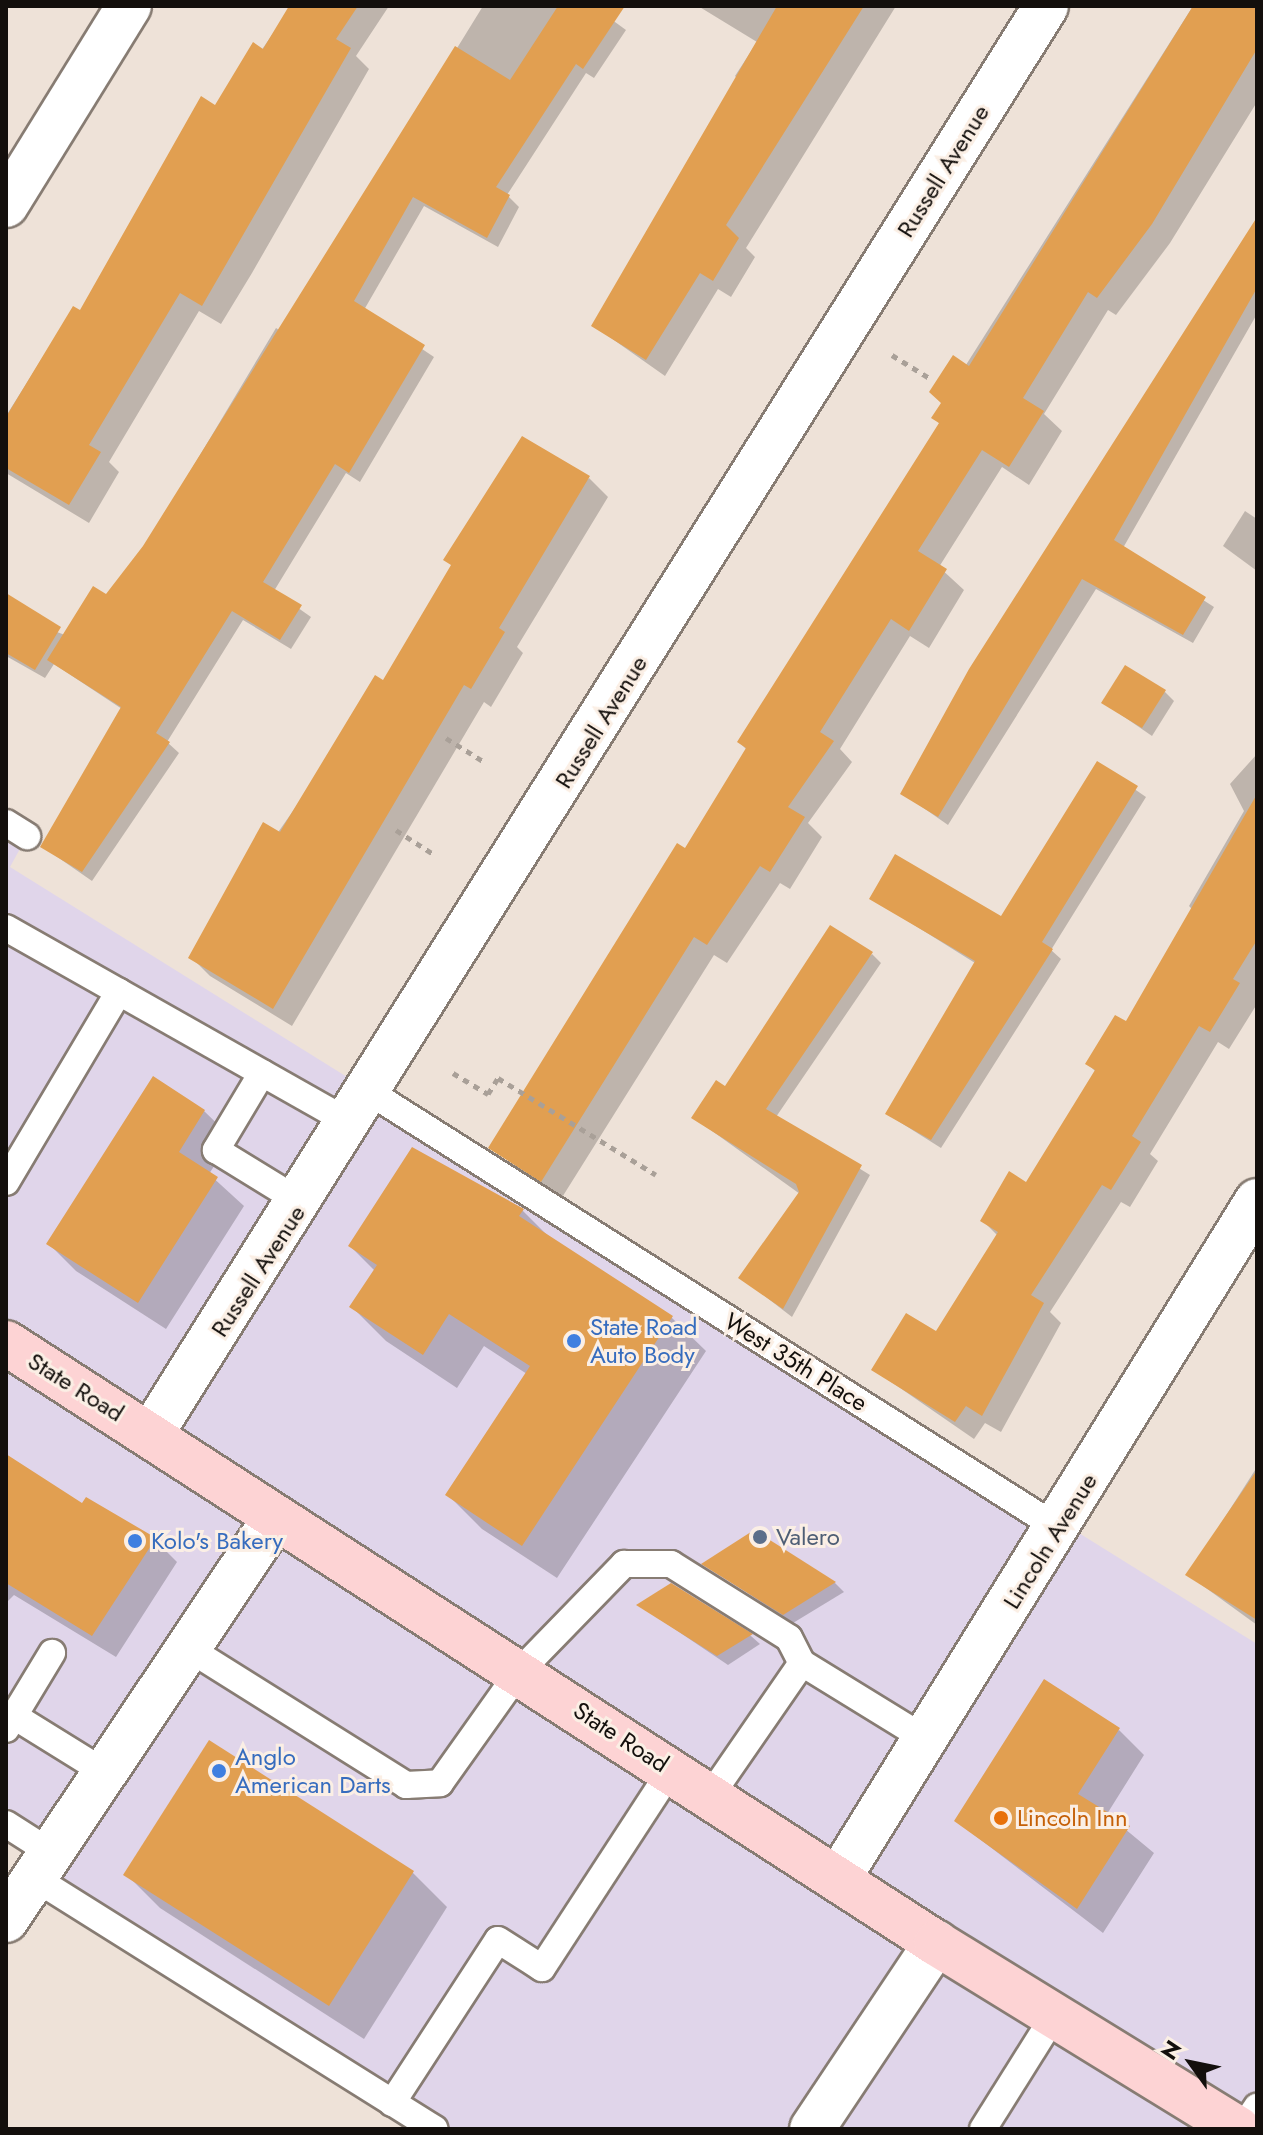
<!DOCTYPE html>
<html>
<head>
<meta charset="utf-8">
<style>
  body { margin:0 }
  #map { position:relative; width:1263px; height:2135px; overflow:hidden; background:#eee2d8; font-family:Jost,sans-serif }
  div>[style] { position:absolute }
  .commercial>* { inset:0; background:#e0d5ea }
  .shadow>* { inset:0; background:#0003 }
  .building>* { inset:0; background:#e19f51 }
  .path>* { height:5px; margin-top:-2.5px; transform-origin:0; background:repeating-linear-gradient(90deg,#a9a098 0 6px,transparent 0 12px) }
  .roads { filter:drop-shadow(2px 0 #877c73) drop-shadow(-2px 0 #877c73) drop-shadow(0 2px #877c73) drop-shadow(0 -2px #877c73) }
  .service>* { height:26px; margin:-13px; padding:0 13px; transform-origin:13px; border-radius:13px; background:#fff }
  .minor>* { height:44px; margin:-22px; padding:0 22px; transform-origin:22px; border-radius:22px; background:#fff }
  .secondary>* { height:44px; margin:-22px; padding:0 22px; transform-origin:22px; border-radius:22px; background:#fdd3d4 }
  .dots>* { width:22px; height:22px; translate:-50% -50%; box-sizing:border-box; border:4px solid #fbefe5; border-radius:50% }
  span { translate:-50% -50%; white-space:nowrap; text-align:center; line-height:1.15; -webkit-text-stroke:6px #fbefe5; paint-order:stroke }
  .street-label { font-size:24px; color:#130f0c }
  .shop-label { font-size:24px; color:#366cbe }
  .left { translate:0 -50%; text-align:left }
  .service-label { font-size:24px; color:#4e5e75 }
  .food-label { font-size:24px; color:#c56008 }
  .frame { position:absolute; inset:0; border:8px solid #130f0c; pointer-events:none }
  .north { position:absolute; left:1151px; top:2023px; width:80px; height:80px; -webkit-text-stroke:6px #fbefe5; paint-order:stroke; rotate:303deg; font-size:22px; font-weight:700; line-height:32px; text-align:center; color:#130f0c }
  .north::after { content:''; display:block; margin:auto; width:28px; height:36px; background:#130f0c; clip-path:polygon(50% 0,100% 100%,50% 72%,0 100%) }
</style>
</head>
<body>
<div id="map">
  <div class="commercial">
    <i style="clip-path:polygon(6px 823px,27px 836px,10px 867px,1257px 1644px,1257px 2129px,433px 2129px,33px 1877px,49px 1852px,6px 1824px)"></i>
  </div>
  <div class="shadow">
    <i style="clip-path:polygon(292px 6px,389px 6px,356px 56px,369px 69px,252px 273px,221px 324px,199px 311px,109px 462px,119px 472px,89px 523px,6px 473px,6px 416px,73px 309px,80px 313px)"></i>
    <i style="clip-path:polygon(483px 6px,593px 6px,626px 30px,594px 78px,586px 73px,507px 195px,519px 207px,498px 247px,424px 206px,364px 310px,434px 357px,360px 482px,346px 473px,274px 591px,311px 617px,291px 649px,243px 620px,167px 742px,179px 753px,92px 881px,43px 847px,122px 709px,54px 664px,45px 678px,6px 656px,6px 613px,65px 635px,107px 597px,145px 547px,276px 328px,282px 332px)"></i>
    <i style="clip-path:polygon(698px 6px,896px 6px,746px 248px,755px 257px,731px 297px,718px 289px,665px 376px,594px 326px,741px 82px,735px 76px,757px 42px)"></i>
    <i style="clip-path:polygon(1193px 6px,1257px 6px,1257px 102px,1170px 243px,1116px 315px,1108px 310px,1044px 414px,1062px 431px,1029px 485px,1002px 467px,939px 567px,964px 590px,929px 648px,910px 636px,840px 749px,852px 762px,808px 823px,822px 837px,790px 889px,780px 883px,727px 963px,714px 955px,561px 1199px,491px 1148px,685px 851px,747px 750px,739px 742px,940px 424px,933px 417px)"></i>
    <i style="clip-path:polygon(1257px 221px,1257px 314px,1123px 548px,1214px 607px,1193px 643px,1096px 589px,948px 825px,902px 793px)"></i>
    <i style="clip-path:polygon(589px 478px,608px 497px,517px 647px,523px 653px,491px 707px,484px 702px,292px 1026px,210px 976px,191px 957px,383px 682px)"></i>
    <i style="clip-path:polygon(1245px 511px,1257px 519px,1257px 571px,1223px 546px)"></i>
    <i style="clip-path:polygon(1165px 692px,1174px 701px,1152px 736px,1104px 703px)"></i>
    <i style="clip-path:polygon(1257px 754px,1257px 1004px,1229px 1049px,1218px 1042px,1150px 1154px,1158px 1161px,1130px 1207px,1121px 1202px,1050px 1312px,1061px 1323px,1001px 1432px,985px 1423px,974px 1439px,874px 1370px,936px 1334px,998px 1236px,982px 1220px,1027px 1185px,1096px 1072px,1088px 1064px,1127px 1024px,1196px 913px,1189px 906px,1244px 811px,1230px 784px)"></i>
    <i style="clip-path:polygon(1098px 764px,1146px 797px,1051px 950px,1061px 959px,941px 1148px,887px 1114px,975px 963px,871px 898px,1001px 919px)"></i>
    <i style="clip-path:polygon(872px 954px,881px 963px,776px 1117px,870px 1175px,792px 1317px,741px 1278px,800px 1194px,694px 1118px)"></i>
    <i style="clip-path:polygon(204px 1111px,232px 1138px,209px 1174px,244px 1206px,166px 1329px,76px 1271px,49px 1244px)"></i>
    <i style="clip-path:polygon(522px 1210px,552px 1240px,671px 1317px,706px 1351px,557px 1578px,482px 1529px,448px 1495px,527px 1374px,484px 1346px,457px 1388px,386px 1341px,352px 1307px,375px 1271px,350px 1246px)"></i>
    <i style="clip-path:polygon(6px 1457px,82px 1506px,155px 1540px,177px 1562px,116px 1657px,14px 1595px,6px 1603px)"></i>
    <i style="clip-path:polygon(1257px 1467px,1257px 1625px,1188px 1575px)"></i>
    <i style="clip-path:polygon(754px 1532px,835px 1583px,844px 1592px,793px 1623px,704px 1564px)"></i>
    <i style="clip-path:polygon(671px 1585px,751px 1636px,760px 1644px,728px 1665px,639px 1605px)"></i>
    <i style="clip-path:polygon(1119px 1730px,1144px 1755px,1107px 1814px,1154px 1853px,1103px 1933px,956px 1821px)"></i>
    <i style="clip-path:polygon(210px 1743px,413px 1873px,447px 1907px,364px 2039px,160px 1908px,126px 1874px)"></i>
  </div>
  <div class="building">
    <i style="clip-path:polygon(289px 6px,358px 6px,336px 39px,351px 48px,202px 306px,180px 293px,89px 445px,101px 452px,69px 505px,6px 468px,6px 417px,73px 306px,80px 310px,201px 96px,215px 105px,253px 42px,263px 49px)"></i>
    <i style="clip-path:polygon(558px 6px,625px 6px,583px 69px,576px 64px,496px 187px,510px 195px,487px 238px,413px 197px,354px 301px,425px 345px,349px 473px,335px 464px,263px 582px,302px 605px,280px 640px,232px 611px,156px 733px,170px 742px,82px 872px,40px 847px,121px 707px,47px 660px,93px 586px,106px 594px,143px 546px,455px 46px,510px 80px)"></i>
    <i style="clip-path:polygon(777px 6px,864px 6px,726px 225px,739px 238px,713px 281px,700px 273px,646px 360px,591px 326px)"></i>
    <i style="clip-path:polygon(1193px 6px,1257px 6px,1257px 49px,1152px 224px,1097px 298px,1088px 292px,1023px 398px,1044px 411px,1009px 467px,982px 450px,918px 551px,947px 569px,909px 631px,891px 619px,820px 732px,834px 741px,788px 807px,805px 817px,770px 872px,760px 866px,707px 945px,694px 937px,541px 1182px,488px 1148px,677px 843px,685px 848px,746px 748px,737px 742px,939px 423px,931px 418px,941px 403px,929px 392px,953px 355px,969px 366px)"></i>
    <i style="clip-path:polygon(1257px 217px,1257px 288px,1114px 540px,1206px 597px,1183px 635px,1082px 579px,938px 817px,900px 794px,969px 669px)"></i>
    <i style="clip-path:polygon(522px 436px,590px 476px,499px 628px,505px 632px,471px 689px,464px 685px,273px 1009px,188px 958px,263px 822px,280px 832px,375px 675px,383px 680px,451px 565px,443px 560px)"></i>
    <i style="clip-path:polygon(6px 593px,61px 627px,35px 670px,6px 653px)"></i>
    <i style="clip-path:polygon(1125px 665px,1166px 690px,1142px 728px,1101px 703px)"></i>
    <i style="clip-path:polygon(1097px 761px,1138px 786px,1042px 942px,1053px 949px,931px 1140px,885px 1114px,975px 961px,869px 899px,895px 854px,1001px 916px)"></i>
    <i style="clip-path:polygon(1257px 794px,1257px 940px,1233px 979px,1240px 983px,1210px 1032px,1199px 1026px,1132px 1136px,1141px 1142px,1111px 1190px,1102px 1185px,1031px 1295px,1044px 1303px,982px 1416px,966px 1406px,955px 1422px,871px 1370px,906px 1313px,936px 1331px,998px 1232px,980px 1221px,1009px 1171px,1026px 1182px,1095px 1070px,1085px 1064px,1115px 1015px,1126px 1021px)"></i>
    <i style="clip-path:polygon(830px 925px,873px 952px,766px 1109px,862px 1165px,783px 1309px,738px 1278px,799px 1192px,796px 1184px,691px 1118px,716px 1080px,725px 1086px)"></i>
    <i style="clip-path:polygon(153px 1076px,205px 1110px,179px 1152px,218px 1177px,138px 1303px,46px 1244px)"></i>
    <i style="clip-path:polygon(412px 1147px,524px 1209px,519px 1216px,673px 1316px,522px 1546px,445px 1495px,530px 1366px,449px 1314px,423px 1355px,349px 1307px,377px 1265px,348px 1246px)"></i>
    <i style="clip-path:polygon(6px 1454px,82px 1503px,86px 1497px,156px 1538px,92px 1636px,6px 1583px)"></i>
    <i style="clip-path:polygon(1257px 1470px,1257px 1620px,1185px 1575px)"></i>
    <i style="clip-path:polygon(754px 1530px,836px 1582px,783px 1615px,701px 1564px)"></i>
    <i style="clip-path:polygon(671px 1583px,753px 1634px,717px 1656px,636px 1605px)"></i>
    <i style="clip-path:polygon(1044px 1679px,1120px 1728px,1078px 1794px,1130px 1826px,1077px 1909px,954px 1821px)"></i>
    <i style="clip-path:polygon(209px 1740px,414px 1871px,329px 2006px,123px 1875px)"></i>
  </div>
  <div class="path">
    <i style="left:892px;top:355px;width:46px;rotate:31.6deg"></i>
    <i style="left:446px;top:738px;width:47px;rotate:32deg"></i>
    <i style="left:396px;top:830px;width:46px;rotate:32.7deg"></i>
    <i style="left:453px;top:1073px;width:41px;rotate:31deg"></i>
    <i style="left:488px;top:1094px;width:19px;rotate:-58deg"></i>
    <i style="left:498px;top:1078px;width:185px;rotate:31.5deg"></i>
  </div>
  <div class="roads">
    <div class="service">
      <i style="left:6px;top:823px;width:25px;rotate:32deg"></i>
      <i style="left:6px;top:928px;width:130px;rotate:29.5deg"></i>
      <i style="left:262px;top:1073px;width:90px;rotate:120.9deg"></i>
      <i style="left:216px;top:1150px;width:101px;rotate:31.6deg"></i>
      <i style="left:371px;top:1093px;width:813px;rotate:32.34deg"></i>
      <i style="left:6px;top:1182px;width:221px;rotate:-59.3deg"></i>
      <i style="left:119px;top:992px;width:266px;rotate:29.5deg"></i>
      <i style="left:191px;top:1650px;width:254px;rotate:32.1deg"></i>
      <i style="left:406px;top:1785px;width:34px;rotate:-3deg"></i>
      <i style="left:440px;top:1783px;width:136px;rotate:-54.6deg"></i>
      <i style="left:519px;top:1672px;width:151px;rotate:-45.8deg"></i>
      <i style="left:624px;top:1564px;width:47px"></i>
      <i style="left:671px;top:1564px;width:139px;rotate:32.1deg"></i>
      <i style="left:789px;top:1638px;width:28px;rotate:63deg"></i>
      <i style="left:802px;top:1663px;width:160px;rotate:124.6deg"></i>
      <i style="left:802px;top:1663px;width:147px;rotate:31.6deg"></i>
      <i style="left:14px;top:1716px;width:102px;rotate:31.8deg"></i>
      <i style="left:6px;top:1729px;width:89px;rotate:-58.8deg"></i>
      <i style="left:6px;top:1824px;width:52px;rotate:32.5deg"></i>
      <i style="left:33px;top:1877px;width:474px;rotate:32.1deg"></i>
      <i style="left:392px;top:2103px;width:194px;rotate:-57deg"></i>
      <i style="left:498px;top:1940px;width:52px;rotate:32.5deg"></i>
      <i style="left:542px;top:1968px;width:236px;rotate:-56.9deg"></i>
      <i style="left:983px;top:2129px;width:133px;rotate:-57.9deg"></i>
      <i style="left:1242px;top:2129px;width:27px;rotate:-56deg"></i>
    </div>
    <div class="minor">
      <i style="left:6px;top:205px;width:234px;rotate:-58.3deg"></i>
      <i style="left:151px;top:1434px;width:1685px;rotate:-57.92deg"></i>
      <i style="left:838px;top:1879px;width:797px;rotate:-58.28deg"></i>
      <i style="left:6px;top:1920px;width:482px;rotate:-56.2deg"></i>
      <i style="left:812px;top:2129px;width:224px;rotate:-56.3deg"></i>
    </div>
    <div class="secondary">
      <i style="left:6px;top:1343px;width:1107px;rotate:32.83deg"></i>
      <i style="left:936px;top:1943px;width:355px;rotate:31.6deg"></i>
    </div>
  </div>
  <div class="dots">
    <i style="left:574px;top:1341px;background:#3f7fe0"></i>
    <i style="left:760px;top:1537px;background:#5c6f8a"></i>
    <i style="left:135px;top:1541px;background:#3f7fe0"></i>
    <i style="left:219px;top:1771px;background:#3f7fe0"></i>
    <i style="left:1001px;top:1818px;background:#e8710a"></i>
  </div>
  <div class="street-label">
    <span style="left:943px;top:171px;rotate:-58deg">Russell Avenue</span>
    <span style="left:601px;top:722px;rotate:-58deg">Russell Avenue</span>
    <span style="left:258px;top:1271px;rotate:-57deg">Russell Avenue</span>
    <span style="left:796px;top:1362px;rotate:32deg">West 35th Place</span>
    <span style="left:76px;top:1387px;rotate:32deg">State Road</span>
    <span style="left:1050px;top:1541px;rotate:-58deg">Lincoln Avenue</span>
    <span style="left:621px;top:1737px;rotate:33deg">State Road</span>
  </div>
  <div class="shop-label">
    <span class="left" style="left:590px;top:1341px">State Road<br>Auto Body</span>
    <span class="left" style="left:151px;top:1541px">Kolo's Bakery</span>
    <span class="left" style="left:235px;top:1771px">Anglo<br>American Darts</span>
  </div>
  <div class="service-label">
    <span class="left" style="left:776px;top:1537px">Valero</span>
  </div>
  <div class="food-label">
    <span class="left" style="left:1017px;top:1818px">Lincoln Inn</span>
  </div>
  <div class="frame"></div>
  <div class="north">N</div>
</div>
</body>
</html>
